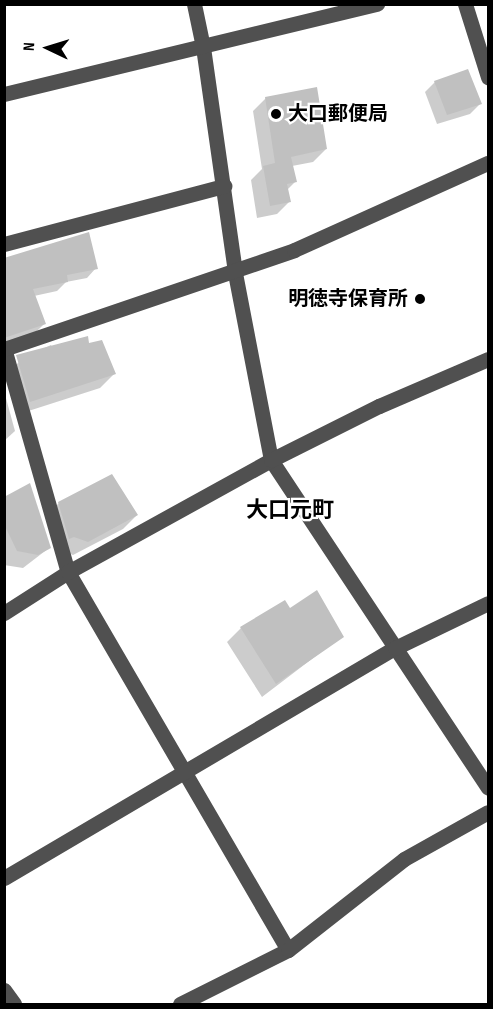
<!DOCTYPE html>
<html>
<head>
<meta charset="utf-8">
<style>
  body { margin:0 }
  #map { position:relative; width:493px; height:1009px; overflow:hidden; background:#fff; font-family:"Sofia Sans Condensed","Noto Sans JP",sans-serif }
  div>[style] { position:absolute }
  .shadow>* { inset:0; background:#0003 }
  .building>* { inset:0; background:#c0c0c0 }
  .minor>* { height:15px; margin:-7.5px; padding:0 7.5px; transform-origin:7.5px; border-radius:7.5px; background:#505050 }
  .dots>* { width:16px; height:16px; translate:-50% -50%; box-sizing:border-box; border:3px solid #fff; border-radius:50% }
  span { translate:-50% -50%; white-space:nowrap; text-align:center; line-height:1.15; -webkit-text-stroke:4.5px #fff; paint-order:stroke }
  .poi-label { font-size:20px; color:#000; font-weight:700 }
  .left { translate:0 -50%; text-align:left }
  .right { translate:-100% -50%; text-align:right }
  .quarter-label { font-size:22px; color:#000; font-weight:700 }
  .frame { position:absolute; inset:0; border:6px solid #000; pointer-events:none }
  .north { position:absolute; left:18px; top:18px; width:60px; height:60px; -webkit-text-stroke:4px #fff; paint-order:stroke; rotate:274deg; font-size:16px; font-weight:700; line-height:24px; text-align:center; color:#000 }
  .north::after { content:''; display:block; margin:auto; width:21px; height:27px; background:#000; clip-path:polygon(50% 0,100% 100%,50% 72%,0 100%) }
</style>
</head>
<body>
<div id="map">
  <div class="shadow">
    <i style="clip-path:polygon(435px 82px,480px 104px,470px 114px,437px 124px,425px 92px)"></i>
    <i style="clip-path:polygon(266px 98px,326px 149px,313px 162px,292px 166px,295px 182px,287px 190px,290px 201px,277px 214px,257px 218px,251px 180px,262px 169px,253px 111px)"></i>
    <i style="clip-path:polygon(4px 260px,96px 268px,87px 278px,66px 282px,57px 291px,34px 296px,44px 324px,34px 334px,5px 344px)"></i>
    <i style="clip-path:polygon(51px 345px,53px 349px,88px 345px,114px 374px,100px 388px,16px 415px,8px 373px,22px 359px)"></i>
    <i style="clip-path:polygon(4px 391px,15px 431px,4px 441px)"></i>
    <i style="clip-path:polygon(4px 498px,49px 548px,23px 568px,4px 565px)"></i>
    <i style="clip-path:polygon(59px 503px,137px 515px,123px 529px,73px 555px,59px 550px,45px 517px)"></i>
    <i style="clip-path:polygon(284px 602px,290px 610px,342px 636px,262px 697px,227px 642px,241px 628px)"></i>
  </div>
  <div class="building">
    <i style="clip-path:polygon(468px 69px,482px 104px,447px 115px,434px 81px)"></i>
    <i style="clip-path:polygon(317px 87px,327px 149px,291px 157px,297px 182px,287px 184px,291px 202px,270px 206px,263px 166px,275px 163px,265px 97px)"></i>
    <i style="clip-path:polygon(89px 232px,98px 269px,67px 275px,68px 282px,33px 289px,46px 324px,4px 338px,4px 258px)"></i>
    <i style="clip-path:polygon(88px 336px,89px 343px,102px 340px,116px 374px,30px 402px,16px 355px)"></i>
    <i style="clip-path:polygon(112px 474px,138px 515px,88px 542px,74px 537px,69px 539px,58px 502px)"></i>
    <i style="clip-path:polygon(30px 483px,51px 548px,38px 555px,17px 551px,4px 524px,4px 497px)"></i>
    <i style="clip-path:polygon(317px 590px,344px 637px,276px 684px,240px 627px,285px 600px,290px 608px)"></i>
  </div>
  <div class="minor">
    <i style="left:194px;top:4px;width:44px;rotate:78.2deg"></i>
    <i style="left:203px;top:47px;width:228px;rotate:81.9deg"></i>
    <i style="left:235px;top:273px;width:190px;rotate:79.1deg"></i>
    <i style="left:271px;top:460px;width:393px;rotate:56.5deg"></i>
    <i style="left:465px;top:4px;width:77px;rotate:72.5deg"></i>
    <i style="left:4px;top:94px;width:384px;rotate:-13.6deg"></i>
    <i style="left:4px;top:244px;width:228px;rotate:-14.8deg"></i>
    <i style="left:4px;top:348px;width:233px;rotate:74.1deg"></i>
    <i style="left:68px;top:572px;width:437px;rotate:59.8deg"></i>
    <i style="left:4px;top:349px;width:306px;rotate:-18.8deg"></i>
    <i style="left:294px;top:250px;width:213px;rotate:-24.2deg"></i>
    <i style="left:4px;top:613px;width:76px;rotate:-32.6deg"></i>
    <i style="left:68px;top:572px;width:232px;rotate:-28.9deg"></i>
    <i style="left:271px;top:460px;width:121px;rotate:-26.6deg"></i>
    <i style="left:379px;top:406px;width:119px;rotate:-23.3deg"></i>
    <i style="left:4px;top:878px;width:454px;rotate:-30.5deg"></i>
    <i style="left:395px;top:648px;width:103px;rotate:-25.8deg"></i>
    <i style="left:4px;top:990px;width:17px;rotate:54deg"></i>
    <i style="left:180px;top:1004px;width:121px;rotate:-26.6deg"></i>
    <i style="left:288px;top:950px;width:147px;rotate:-38.1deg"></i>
    <i style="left:404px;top:859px;width:96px;rotate:-29.2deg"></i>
  </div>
  <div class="dots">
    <i style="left:276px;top:114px;background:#000"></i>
    <i style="left:420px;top:299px;background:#000"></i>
  </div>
  <div class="poi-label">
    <span class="left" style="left:288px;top:114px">大口郵便局</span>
    <span class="right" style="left:408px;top:299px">明徳寺保育所</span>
  </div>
  <div class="quarter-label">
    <span style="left:290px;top:511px">大口元町</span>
  </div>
  <div class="frame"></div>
  <div class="north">N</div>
</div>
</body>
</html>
